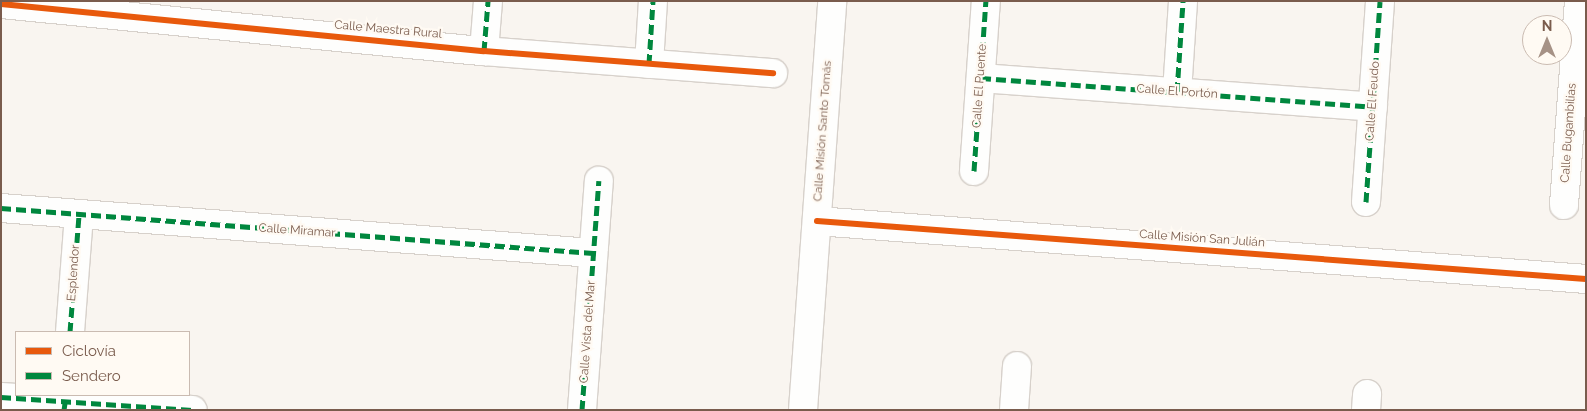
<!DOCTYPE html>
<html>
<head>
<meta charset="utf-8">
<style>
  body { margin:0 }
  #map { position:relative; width:1587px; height:411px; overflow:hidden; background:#f9f5f0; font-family:Raleway,sans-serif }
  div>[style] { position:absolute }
  .roads { filter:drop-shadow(1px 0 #d7d1cb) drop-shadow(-1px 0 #d7d1cb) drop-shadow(0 1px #d7d1cb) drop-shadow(0 -1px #d7d1cb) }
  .minor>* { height:28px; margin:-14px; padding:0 14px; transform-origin:14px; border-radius:14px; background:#fefefd }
  .quiet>* { height:5px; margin-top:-2.5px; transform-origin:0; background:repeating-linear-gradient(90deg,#00873e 0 10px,transparent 0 15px) }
  .cycleway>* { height:6px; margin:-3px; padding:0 3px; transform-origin:3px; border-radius:3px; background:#e8590c }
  span { translate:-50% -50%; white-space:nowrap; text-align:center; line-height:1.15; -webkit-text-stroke:4.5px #fffaf3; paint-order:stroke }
  .street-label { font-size:12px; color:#7a5c4d }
  .frame { position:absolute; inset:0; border:2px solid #7a5c4d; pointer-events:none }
  .legend { position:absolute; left:15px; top:331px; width:175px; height:65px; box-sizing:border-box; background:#fffaf3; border:1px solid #cabbb1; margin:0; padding:6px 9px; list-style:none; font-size:15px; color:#7a5c4d }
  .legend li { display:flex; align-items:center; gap:10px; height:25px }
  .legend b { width:25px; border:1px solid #cabbb1 }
  .north { position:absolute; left:1522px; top:15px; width:50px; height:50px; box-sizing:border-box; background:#fffaf3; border:1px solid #cabbb1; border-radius:50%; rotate:0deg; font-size:14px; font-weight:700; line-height:20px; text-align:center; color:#7a5c4d }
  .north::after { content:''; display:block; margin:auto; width:18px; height:22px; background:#a69286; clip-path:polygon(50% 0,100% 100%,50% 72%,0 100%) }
</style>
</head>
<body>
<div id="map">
  <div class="roads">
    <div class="minor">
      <i style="left:1px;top:4px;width:485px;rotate:5.6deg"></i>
      <i style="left:484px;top:51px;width:290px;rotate:4.4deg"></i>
      <i style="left:484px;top:51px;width:50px;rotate:-85.4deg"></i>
      <i style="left:649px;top:64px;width:63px;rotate:-86.4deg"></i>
      <i style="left:981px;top:78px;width:393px;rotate:4.2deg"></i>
      <i style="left:1177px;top:92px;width:91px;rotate:-86.2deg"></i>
      <i style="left:974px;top:171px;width:170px;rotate:-86deg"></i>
      <i style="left:1366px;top:202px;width:201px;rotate:-86deg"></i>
      <i style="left:1564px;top:205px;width:205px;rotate:-85.8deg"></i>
      <i style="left:1px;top:208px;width:594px;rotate:4.35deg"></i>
      <i style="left:817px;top:221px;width:771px;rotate:4.31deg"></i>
      <i style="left:70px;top:332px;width:118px;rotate:-85.6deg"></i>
      <i style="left:1px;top:397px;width:192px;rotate:3.9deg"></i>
      <i style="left:582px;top:410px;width:230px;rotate:-85.8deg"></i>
      <i style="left:803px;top:410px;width:410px;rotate:-85.9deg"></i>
      <i style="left:1014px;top:410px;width:44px;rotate:-86.1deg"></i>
      <i style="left:1366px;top:410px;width:16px;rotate:-86deg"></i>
    </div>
  </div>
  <div class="quiet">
    <i style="left:484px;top:51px;width:50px;rotate:-85.4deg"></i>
    <i style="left:649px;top:64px;width:63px;rotate:-86.4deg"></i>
    <i style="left:981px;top:78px;width:393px;rotate:4.2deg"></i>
    <i style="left:1177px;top:92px;width:91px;rotate:-86.2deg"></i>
    <i style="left:974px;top:171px;width:170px;rotate:-86deg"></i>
    <i style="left:1366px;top:202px;width:201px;rotate:-86deg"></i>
    <i style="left:1px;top:208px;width:594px;rotate:4.35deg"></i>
    <i style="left:70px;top:332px;width:118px;rotate:-85.6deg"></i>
    <i style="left:1px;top:397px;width:192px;rotate:3.9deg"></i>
    <i style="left:64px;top:410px;width:15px;rotate:-82deg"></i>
    <i style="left:582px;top:410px;width:230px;rotate:-85.8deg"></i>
  </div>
  <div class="cycleway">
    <i style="left:1px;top:4px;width:485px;rotate:5.6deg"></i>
    <i style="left:484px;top:51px;width:290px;rotate:4.4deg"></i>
    <i style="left:817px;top:221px;width:771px;rotate:4.31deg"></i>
  </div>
  <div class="street-label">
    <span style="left:388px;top:30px;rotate:5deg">Calle Maestra Rural</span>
    <span style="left:980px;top:86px;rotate:-86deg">Calle El Puente</span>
    <span style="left:1177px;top:92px;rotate:4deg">Calle El Portón</span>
    <span style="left:1373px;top:101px;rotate:-86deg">Calle El Feudo</span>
    <span style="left:823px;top:131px;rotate:-86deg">Calle Misión Santo Tomás</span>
    <span style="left:1569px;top:133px;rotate:-86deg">Calle Bugambilias</span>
    <span style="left:297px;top:231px;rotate:4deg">Calle Miramar</span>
    <span style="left:1202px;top:239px;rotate:4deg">Calle Misión San Julián</span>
    <span style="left:74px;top:273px;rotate:-86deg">Esplendor</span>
    <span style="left:588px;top:332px;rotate:-86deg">Calle Vista del Mar</span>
  </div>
  <div class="frame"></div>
  <ul class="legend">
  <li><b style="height:6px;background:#e8590c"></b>Ciclovía</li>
  <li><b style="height:6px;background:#00873e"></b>Sendero</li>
  </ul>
  <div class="north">N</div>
</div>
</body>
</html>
